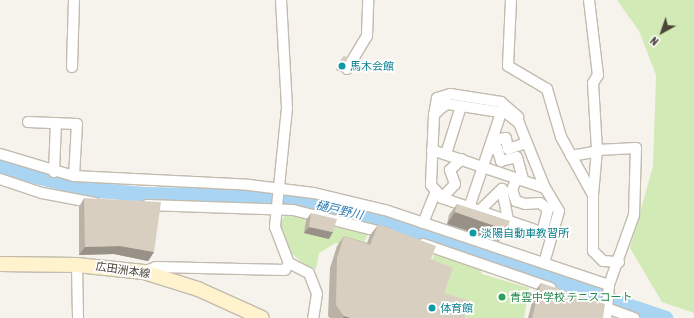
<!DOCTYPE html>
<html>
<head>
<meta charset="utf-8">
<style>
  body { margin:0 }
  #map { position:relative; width:694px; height:318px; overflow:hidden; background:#f6f3ec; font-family:"Asap Condensed","Noto Sans JP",sans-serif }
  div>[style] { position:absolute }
  .green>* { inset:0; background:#d2eab5 }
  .river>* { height:15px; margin:-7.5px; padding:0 7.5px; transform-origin:7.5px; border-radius:7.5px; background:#a9d4f2 }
  .roads { filter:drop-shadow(1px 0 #c2bbae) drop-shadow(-1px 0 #c2bbae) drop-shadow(0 1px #c2bbae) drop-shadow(0 -1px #c2bbae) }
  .minor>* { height:10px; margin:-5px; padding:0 5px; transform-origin:5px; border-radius:5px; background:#fff }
  .secondary>* { height:14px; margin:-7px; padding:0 7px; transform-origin:7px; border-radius:7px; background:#fff3cd }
  .wall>* { inset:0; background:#bab2a6 }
  .shaded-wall>* { inset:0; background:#979187 }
  .building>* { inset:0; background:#d8cfc1 }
  .dots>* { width:11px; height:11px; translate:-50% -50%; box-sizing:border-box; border:2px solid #fff; border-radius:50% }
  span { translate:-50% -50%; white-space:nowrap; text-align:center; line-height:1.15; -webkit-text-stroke:3.5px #fff; paint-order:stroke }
  .culture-label { font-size:11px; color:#0d838f }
  .left { translate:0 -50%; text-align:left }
  .street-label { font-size:11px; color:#4b4439 }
  .leisure-label { font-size:11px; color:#27864d }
  .water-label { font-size:12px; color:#2e7ab2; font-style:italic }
  .north { position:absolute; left:642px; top:12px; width:40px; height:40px; -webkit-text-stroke:3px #fff; paint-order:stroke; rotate:220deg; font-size:11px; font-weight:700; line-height:16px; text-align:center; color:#4b4439 }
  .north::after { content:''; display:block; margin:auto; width:14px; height:18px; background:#4b4439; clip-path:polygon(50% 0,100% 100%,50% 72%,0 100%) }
</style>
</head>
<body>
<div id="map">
  <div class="green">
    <i style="clip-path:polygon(617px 0,694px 0,694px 313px,662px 302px,630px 248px,653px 166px,656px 75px,639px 31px)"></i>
    <i style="clip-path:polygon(286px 213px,306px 217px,305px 233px,333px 223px,368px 233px,361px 251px,336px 243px,319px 253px,316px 269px,306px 266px,290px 252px,279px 225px)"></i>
    <i style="clip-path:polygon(434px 254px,480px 270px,482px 274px,529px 288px,524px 318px,461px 318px,436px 304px,429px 272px)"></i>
  </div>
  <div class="river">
    <i style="left:0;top:167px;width:90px;rotate:14.2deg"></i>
    <i style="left:87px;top:189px;width:57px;rotate:5deg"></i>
    <i style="left:144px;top:194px;width:117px;rotate:1deg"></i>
    <i style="left:261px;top:196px;width:85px;rotate:9.5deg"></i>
    <i style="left:345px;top:210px;width:338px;rotate:18.6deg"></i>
  </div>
  <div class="roads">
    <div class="minor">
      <i style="left:281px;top:0;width:108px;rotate:86.8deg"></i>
      <i style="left:287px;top:108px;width:120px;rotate:95.8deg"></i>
      <i style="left:275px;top:227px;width:39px;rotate:69deg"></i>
      <i style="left:289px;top:263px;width:22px;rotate:27deg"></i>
      <i style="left:309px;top:273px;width:22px;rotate:69deg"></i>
      <i style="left:317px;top:294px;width:24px;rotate:99deg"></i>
      <i style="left:511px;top:0;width:66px;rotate:92.6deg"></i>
      <i style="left:508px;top:66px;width:45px;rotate:30.5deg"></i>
      <i style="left:547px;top:89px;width:50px;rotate:73.7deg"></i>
      <i style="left:561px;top:137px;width:66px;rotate:61.1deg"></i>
      <i style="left:593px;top:195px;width:56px;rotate:90deg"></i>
      <i style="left:593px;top:251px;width:14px;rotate:45deg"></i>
      <i style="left:603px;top:261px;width:16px;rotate:4deg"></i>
      <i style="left:589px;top:0;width:76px;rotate:83.2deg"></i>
      <i style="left:598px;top:75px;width:9px;rotate:122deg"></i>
      <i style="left:593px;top:83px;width:67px;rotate:86.6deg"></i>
      <i style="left:597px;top:150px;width:45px;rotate:95.1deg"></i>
      <i style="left:72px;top:67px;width:67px;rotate:-88.3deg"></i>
      <i style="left:347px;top:69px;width:39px;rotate:-59deg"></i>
      <i style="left:367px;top:36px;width:36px;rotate:-88deg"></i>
      <i style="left:434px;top:115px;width:17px;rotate:-80deg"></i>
      <i style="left:437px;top:98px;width:14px;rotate:-17deg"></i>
      <i style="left:450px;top:94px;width:52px;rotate:8.9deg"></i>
      <i style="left:501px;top:102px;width:23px;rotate:41deg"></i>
      <i style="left:28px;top:122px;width:49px;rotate:2.3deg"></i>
      <i style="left:77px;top:124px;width:52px;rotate:93.3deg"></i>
      <i style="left:492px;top:140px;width:14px;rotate:-8deg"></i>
      <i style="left:506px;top:138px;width:11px;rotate:80deg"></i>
      <i style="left:508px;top:149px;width:20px;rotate:-18deg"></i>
      <i style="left:432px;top:150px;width:119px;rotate:18.6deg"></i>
      <i style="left:489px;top:150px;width:8px;rotate:-14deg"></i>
      <i style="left:497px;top:148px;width:14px;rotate:73deg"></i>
      <i style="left:501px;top:161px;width:16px;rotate:-14deg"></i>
      <i style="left:517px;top:157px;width:24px;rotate:75deg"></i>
      <i style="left:597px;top:150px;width:39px;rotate:-3deg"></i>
      <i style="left:636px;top:148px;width:67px;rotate:91.7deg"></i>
      <i style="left:634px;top:215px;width:74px;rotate:109.7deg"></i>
      <i style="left:609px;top:285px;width:33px;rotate:95deg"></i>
      <i style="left:0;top:154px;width:77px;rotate:16.6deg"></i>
      <i style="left:74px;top:176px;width:175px;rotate:2.9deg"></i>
      <i style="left:249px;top:185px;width:65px;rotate:7deg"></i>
      <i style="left:314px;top:193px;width:73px;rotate:13.5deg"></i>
      <i style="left:385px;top:210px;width:236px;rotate:18.5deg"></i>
      <i style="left:446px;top:154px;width:50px;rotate:-72.6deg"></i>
      <i style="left:571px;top:156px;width:23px;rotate:-10deg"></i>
      <i style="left:54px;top:172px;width:49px;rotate:-87.7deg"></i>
      <i style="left:517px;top:178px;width:13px;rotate:113deg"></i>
      <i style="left:512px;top:190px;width:12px;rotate:70deg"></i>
      <i style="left:516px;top:201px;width:9px;rotate:18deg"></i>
      <i style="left:525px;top:204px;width:15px;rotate:-4deg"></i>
      <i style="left:540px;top:203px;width:10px;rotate:37deg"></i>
      <i style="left:548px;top:209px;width:25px;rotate:104deg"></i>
      <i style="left:0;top:179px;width:44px;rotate:18.4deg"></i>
      <i style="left:42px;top:193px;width:54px;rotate:10.7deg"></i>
      <i style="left:442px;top:198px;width:19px;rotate:-47deg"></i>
      <i style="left:455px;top:184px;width:15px;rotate:-110deg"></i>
      <i style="left:450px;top:170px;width:16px;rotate:-43deg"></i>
      <i style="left:147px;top:205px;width:146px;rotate:2deg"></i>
      <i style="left:293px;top:210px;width:96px;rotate:13.9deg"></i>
      <i style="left:469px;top:208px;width:100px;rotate:-71.4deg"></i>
      <i style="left:479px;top:211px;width:32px;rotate:-44deg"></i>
      <i style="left:502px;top:189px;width:33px;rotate:79deg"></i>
      <i style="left:423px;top:223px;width:35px;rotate:-68deg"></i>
      <i style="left:423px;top:244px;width:135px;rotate:19deg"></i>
      <i style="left:544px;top:263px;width:54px;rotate:-73.9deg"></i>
      <i style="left:559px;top:211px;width:27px;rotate:-121deg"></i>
      <i style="left:545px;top:188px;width:70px;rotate:-111.8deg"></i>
      <i style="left:519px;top:123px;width:16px;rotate:-142deg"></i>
      <i style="left:506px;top:113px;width:60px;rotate:-171.3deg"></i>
      <i style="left:447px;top:104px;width:7px;rotate:146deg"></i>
      <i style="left:441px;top:108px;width:10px;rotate:135deg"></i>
      <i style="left:434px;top:115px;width:70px;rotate:92.5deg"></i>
      <i style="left:431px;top:185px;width:17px;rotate:50deg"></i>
      <i style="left:442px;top:198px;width:114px;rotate:18.9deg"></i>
      <i style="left:77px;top:265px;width:53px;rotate:88.9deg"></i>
      <i style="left:144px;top:272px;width:13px;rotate:-23deg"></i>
      <i style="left:156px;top:267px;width:129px;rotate:1.3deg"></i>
      <i style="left:285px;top:270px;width:8px;rotate:-60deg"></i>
      <i style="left:593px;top:303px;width:44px;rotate:20.1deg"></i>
    </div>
    <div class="secondary">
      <i style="left:0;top:264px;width:77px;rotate:0.7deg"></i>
      <i style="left:77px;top:265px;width:67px;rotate:6deg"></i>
      <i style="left:144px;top:272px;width:57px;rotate:17.5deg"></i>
      <i style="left:198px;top:289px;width:70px;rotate:24.4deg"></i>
    </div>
  </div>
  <div class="wall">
    <i style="clip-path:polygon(344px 56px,345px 68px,342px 72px,336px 70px,341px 60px)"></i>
    <i style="clip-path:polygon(84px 198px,154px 252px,148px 261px,114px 254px,79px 255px,79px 207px)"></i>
    <i style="clip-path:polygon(457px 204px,499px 241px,447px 224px,449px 215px)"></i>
    <i style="clip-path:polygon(311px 213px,329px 239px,304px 233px,306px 220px)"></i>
    <i style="clip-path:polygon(378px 225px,431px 259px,444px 293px,465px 318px,330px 318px,328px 316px,330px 268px,337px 246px,344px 236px,367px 243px,370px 235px)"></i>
    <i style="clip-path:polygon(541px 283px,603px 318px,528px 318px,535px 291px)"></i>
  </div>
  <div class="shaded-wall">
    <i style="clip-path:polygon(455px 212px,507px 230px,499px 241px,447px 224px)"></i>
    <i style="clip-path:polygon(309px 227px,333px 232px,329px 239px,304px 233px)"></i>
    <i style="clip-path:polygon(120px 246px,154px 252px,148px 261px,114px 254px,79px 255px,85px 247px)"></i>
    <i style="clip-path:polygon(344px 316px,351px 318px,343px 318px)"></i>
  </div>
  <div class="building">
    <i style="clip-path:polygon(344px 56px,347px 57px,345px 68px,339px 66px)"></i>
    <i style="clip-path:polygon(84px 198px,161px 202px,154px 252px,120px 246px,85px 247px)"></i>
    <i style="clip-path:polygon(457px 204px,510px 221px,507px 230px,455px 212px)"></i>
    <i style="clip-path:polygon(311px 213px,337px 219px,333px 232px,309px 227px)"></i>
    <i style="clip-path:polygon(378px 225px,383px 226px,436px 246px,431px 259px,453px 268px,444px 293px,470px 301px,465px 318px,351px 318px,344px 316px,336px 305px,337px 258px,344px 236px,370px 245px)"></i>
    <i style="clip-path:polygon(541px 283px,605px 304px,603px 318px,532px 318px)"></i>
  </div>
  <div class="dots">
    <i style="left:342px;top:66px;background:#0f9aa8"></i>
    <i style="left:473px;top:233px;background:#0f9aa8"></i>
    <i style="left:502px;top:297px;background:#2e9e5b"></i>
    <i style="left:432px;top:308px;background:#0f9aa8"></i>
  </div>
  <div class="culture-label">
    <span class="left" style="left:350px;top:66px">馬木会館</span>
    <span class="left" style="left:481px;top:233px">淡陽自動車教習所</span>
    <span class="left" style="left:440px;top:308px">体育館</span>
  </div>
  <div class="street-label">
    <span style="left:123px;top:270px;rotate:8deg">広田洲本線</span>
  </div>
  <div class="leisure-label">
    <span class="left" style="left:510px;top:297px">青雲中学校 テニスコート</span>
  </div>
  <div class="water-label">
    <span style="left:339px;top:211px;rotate:13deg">樋戸野川</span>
  </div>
  <div class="north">N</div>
</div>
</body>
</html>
